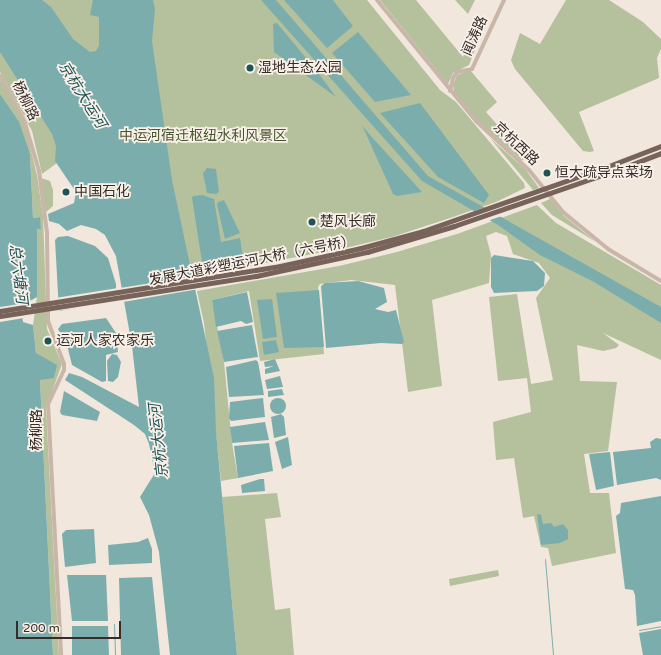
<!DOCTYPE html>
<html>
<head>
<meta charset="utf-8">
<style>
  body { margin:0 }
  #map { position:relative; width:661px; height:655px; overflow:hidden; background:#f1e7dc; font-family:"Varela Round","Noto Sans SC",sans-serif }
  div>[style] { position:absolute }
  .green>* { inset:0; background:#b5c09d }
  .water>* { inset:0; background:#7cadad }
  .round { border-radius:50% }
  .pier>* { inset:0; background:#f1e7dc }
  .stream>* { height:1px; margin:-0.5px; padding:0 0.5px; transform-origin:0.5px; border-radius:0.5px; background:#7cadad }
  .minor>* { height:4px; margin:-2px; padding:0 2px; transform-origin:2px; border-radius:2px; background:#c9b6a9 }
  .major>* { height:5px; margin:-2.5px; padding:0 2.5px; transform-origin:2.5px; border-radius:2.5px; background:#78635a }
  .major-bridge>* { height:5px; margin:-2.5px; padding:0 2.5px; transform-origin:2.5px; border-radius:2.5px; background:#78635a }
  .dots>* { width:11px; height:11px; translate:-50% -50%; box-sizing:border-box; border:2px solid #f9f1e9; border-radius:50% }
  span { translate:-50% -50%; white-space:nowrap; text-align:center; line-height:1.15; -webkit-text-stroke:3.5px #f9f1e9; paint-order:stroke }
  .street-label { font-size:14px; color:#362c28 }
  .poi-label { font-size:14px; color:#362c28 }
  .left { translate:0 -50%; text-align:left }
  .park-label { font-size:14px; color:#47542d }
  .water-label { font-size:15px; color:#1f5456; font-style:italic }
  .scale { position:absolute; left:16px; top:621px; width:105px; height:18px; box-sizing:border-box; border:2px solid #362c28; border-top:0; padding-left:5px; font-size:12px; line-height:14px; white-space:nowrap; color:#362c28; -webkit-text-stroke:3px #f9f1e9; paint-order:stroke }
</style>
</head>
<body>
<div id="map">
  <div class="green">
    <i style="clip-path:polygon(0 0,367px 0,440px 90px,456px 102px,524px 183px,525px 188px,496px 202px,453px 217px,392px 237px,345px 248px,249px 266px,122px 284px,116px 256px,105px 235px,57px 163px,42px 174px,32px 131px,0 72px)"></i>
    <i style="clip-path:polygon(380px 0,416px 0,463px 57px,473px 34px,479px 40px,469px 65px,453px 73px,448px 84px)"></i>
    <i style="clip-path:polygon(455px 0,475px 0,468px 14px)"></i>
    <i style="clip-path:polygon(566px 0,609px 0,643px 22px,661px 39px,661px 49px,657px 58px,659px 78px,579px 112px,594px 151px,590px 152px,583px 151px,515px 69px,511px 60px,520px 33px,540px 44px)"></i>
    <i style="clip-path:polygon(470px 70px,497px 102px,486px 112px,516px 146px,514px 149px,524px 159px,522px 161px,479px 122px,454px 92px,453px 85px,457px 75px)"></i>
    <i style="clip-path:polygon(0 80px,24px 122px,37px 175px,43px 216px,47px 329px,62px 364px,46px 408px,59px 655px,53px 655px,40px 380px,45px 377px,36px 353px,33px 325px,37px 297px,37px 229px,41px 229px,39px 217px,33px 218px,30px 154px,0 94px)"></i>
    <i style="clip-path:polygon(490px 138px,526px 170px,539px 188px,533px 190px)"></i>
    <i style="clip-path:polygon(41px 178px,50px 181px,53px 190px,53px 206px,46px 212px)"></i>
    <i style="clip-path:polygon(550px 199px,564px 216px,596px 242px,552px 215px,541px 203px)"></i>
    <i style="clip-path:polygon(537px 205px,556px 223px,661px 285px,661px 360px,603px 333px,619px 345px,616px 348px,603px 351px,577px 345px,580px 381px,617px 382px,608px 451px,584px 454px,590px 493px,609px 493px,616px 553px,552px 566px,548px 548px,541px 547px,534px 516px,523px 518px,514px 458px,496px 460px,493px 422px,531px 412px,527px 378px,498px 381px,489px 297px,517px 294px,531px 384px,553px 380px,536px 298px,550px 278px,539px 263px,513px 254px,507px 236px,496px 232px,486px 236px,491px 255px,489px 283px,432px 300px,442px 386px,408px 392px,395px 285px,351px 280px,320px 284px,318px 287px,324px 354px,260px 361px,249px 291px,212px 300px,224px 362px,232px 443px,238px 478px,221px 481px,204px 323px,197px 291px,339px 266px,397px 252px,457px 234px)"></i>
    <i style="clip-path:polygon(277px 493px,281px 517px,265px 519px,275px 610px,290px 608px,294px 655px,237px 655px,222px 497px)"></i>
    <i style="clip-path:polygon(498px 570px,499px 576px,450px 586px,449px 579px)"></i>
  </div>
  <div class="water">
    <i style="clip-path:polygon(0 0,42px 0,51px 7px,73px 39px,90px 52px,96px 51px,99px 46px,99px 17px,90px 15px,93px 0,153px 0,155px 9px,152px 41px,172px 180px,214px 378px,216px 432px,237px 655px,170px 655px,159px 552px,149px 515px,140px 497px,155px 473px,149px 444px,145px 434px,134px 425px,65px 380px,69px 373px,82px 377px,139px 407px,132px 346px,116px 256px,105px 235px,96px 229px,81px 225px,67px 231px,59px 224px,49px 221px,48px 214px,74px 203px,76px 192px,55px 161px,56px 146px,52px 134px,0 52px)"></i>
    <i style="clip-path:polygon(261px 0,276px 0,428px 176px,661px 307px,661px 323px,594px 282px,540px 255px,498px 225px,422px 181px)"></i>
    <i style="clip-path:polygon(284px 0,333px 0,353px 26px,327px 48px)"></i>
    <i style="clip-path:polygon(277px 23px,316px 70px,336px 97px,274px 52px,273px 24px)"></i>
    <i style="clip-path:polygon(358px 32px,411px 95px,375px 102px,332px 53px)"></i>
    <i style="clip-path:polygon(0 94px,19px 122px,30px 154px,33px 218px,40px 217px,41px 229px,37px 229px,37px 297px,21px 306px,23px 322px,33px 325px,36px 353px,57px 365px,54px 378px,40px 380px,53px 655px,0 655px)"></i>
    <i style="clip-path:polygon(420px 103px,489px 195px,484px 203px,438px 177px,380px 113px)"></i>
    <i style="clip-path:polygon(362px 125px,370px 135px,422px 192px,397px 196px,393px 194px)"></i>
    <i style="clip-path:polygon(207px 168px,216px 169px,219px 192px,216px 194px,207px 193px,203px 173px)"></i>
    <i style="clip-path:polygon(202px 195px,214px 199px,221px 242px,240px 238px,243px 258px,234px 267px,207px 271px,203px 268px,192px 198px,193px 196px)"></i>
    <i style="clip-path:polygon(224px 200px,240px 233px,225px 239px,217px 205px,218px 202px)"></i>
    <i style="clip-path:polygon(68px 236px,95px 246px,108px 258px,116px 284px,116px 301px,59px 311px,55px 240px,58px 237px)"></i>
    <i style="clip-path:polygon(494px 255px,533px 261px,545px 273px,544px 286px,537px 291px,494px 293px,491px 287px,491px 258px)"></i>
    <i style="clip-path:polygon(358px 281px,384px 288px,387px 302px,375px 309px,388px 312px,396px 310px,404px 342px,402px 344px,381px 343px,326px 348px,321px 286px,325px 283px)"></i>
    <i style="clip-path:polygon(319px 290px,324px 347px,284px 348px,276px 293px)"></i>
    <i style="clip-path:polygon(247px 292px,253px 322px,246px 324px,241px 321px,216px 327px,212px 300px)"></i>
    <i style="clip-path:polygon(272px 299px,277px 337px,263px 339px,257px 300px)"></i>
    <i style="clip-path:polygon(106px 318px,116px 333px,118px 352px,106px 355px,106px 381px,102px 382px,72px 365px,67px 345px,58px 329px,62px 324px)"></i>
    <i style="clip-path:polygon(252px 325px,258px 357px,224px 362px,217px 331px)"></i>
    <i style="clip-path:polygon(276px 340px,279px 352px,264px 355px,262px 342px)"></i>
    <i style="clip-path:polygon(112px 354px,117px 355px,121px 362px,118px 377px,113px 382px,108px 381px,107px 361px)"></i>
    <i style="clip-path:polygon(275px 359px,280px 371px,265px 374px,265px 369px,274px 366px,265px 367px,264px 362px)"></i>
    <i style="clip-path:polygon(256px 360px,258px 362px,264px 395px,229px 397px,226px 367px)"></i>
    <i style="clip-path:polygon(280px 376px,283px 387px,267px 389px,265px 380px)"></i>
    <i style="clip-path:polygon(282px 389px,284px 395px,268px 397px,268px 391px)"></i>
    <i style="clip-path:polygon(64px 391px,100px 412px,97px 421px,62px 415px,60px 412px)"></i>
    <i style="clip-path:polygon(263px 398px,265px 417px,231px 421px,229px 418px,230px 402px)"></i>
    <i class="round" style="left:270px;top:398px;width:16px;height:16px"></i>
    <i style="clip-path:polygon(281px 414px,284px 417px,286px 435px,274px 438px,271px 417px)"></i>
    <i style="clip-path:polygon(265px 422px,269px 440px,232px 443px,230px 427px)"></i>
    <i style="clip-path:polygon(288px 437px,292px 465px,282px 469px,275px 442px)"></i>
    <i style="clip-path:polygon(656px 438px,661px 439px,661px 480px,656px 478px,617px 485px,613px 452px,651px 448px,650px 442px)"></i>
    <i style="clip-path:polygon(269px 443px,273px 471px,238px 478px,234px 446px)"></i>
    <i style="clip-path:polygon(610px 452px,614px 486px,596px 490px,589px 454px)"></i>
    <i style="clip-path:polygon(260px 479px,264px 479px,265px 491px,242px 493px,241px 485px)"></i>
    <i style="clip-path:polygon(661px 496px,661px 621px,637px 626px,635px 595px,633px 590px,625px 589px,616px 516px,620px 513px,621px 503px)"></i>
    <i style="clip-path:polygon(537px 514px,541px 515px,543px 524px,551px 523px,554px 527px,563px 524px,568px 530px,568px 539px,560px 543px,541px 545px)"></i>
    <i style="clip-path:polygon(94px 529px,96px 563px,65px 567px,62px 534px,66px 530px)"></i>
    <i style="clip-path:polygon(148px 538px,152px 549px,152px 563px,109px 565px,108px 545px,138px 542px)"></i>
    <i style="clip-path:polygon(67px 575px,106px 575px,108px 621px,72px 621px)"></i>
    <i style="clip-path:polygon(152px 577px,160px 655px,121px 655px,119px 578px)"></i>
    <i style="clip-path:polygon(72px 626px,108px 626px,109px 655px,72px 655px)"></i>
    <i style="clip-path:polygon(661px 629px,661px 655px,643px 655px,639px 633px)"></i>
  </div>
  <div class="pier">
    <i style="clip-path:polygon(486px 207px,502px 216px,487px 221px,471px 212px)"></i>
    <i style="clip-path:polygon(196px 276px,199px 289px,123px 302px,120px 288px)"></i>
    <i style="clip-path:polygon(118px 288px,116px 303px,57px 311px,55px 298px)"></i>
    <i style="clip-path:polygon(32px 302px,23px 307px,24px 318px,0 322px,0 307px)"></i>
  </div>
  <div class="stream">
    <i style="left:545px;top:559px;width:96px;rotate:85.2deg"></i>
    <i style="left:114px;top:624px;width:31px;rotate:88deg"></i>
    <i style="left:639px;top:630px;width:22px;rotate:-10deg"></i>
  </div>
  <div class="minor">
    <i style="left:377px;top:0;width:156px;rotate:50.7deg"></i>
    <i style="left:476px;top:121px;width:72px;rotate:42.8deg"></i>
    <i style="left:529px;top:170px;width:54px;rotate:51deg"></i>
    <i style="left:563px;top:212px;width:58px;rotate:39.4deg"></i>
    <i style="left:608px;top:249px;width:62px;rotate:31.1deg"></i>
    <i style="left:0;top:76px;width:53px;rotate:62deg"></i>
    <i style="left:25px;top:123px;width:50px;rotate:73.7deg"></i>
    <i style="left:39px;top:171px;width:63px;rotate:82.6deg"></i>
    <i style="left:47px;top:233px;width:88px;rotate:89.3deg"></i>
    <i style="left:48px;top:321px;width:46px;rotate:69.6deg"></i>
    <i style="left:64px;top:364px;width:6px;rotate:90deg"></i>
    <i style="left:64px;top:370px;width:38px;rotate:115deg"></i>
    <i style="left:48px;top:404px;width:251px;rotate:87deg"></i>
    <i style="left:450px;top:91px;width:13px;rotate:-77deg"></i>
    <i style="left:453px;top:78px;width:7px;rotate:-56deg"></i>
    <i style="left:457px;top:72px;width:15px;rotate:-11deg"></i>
    <i style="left:472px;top:69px;width:76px;rotate:-65.1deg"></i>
  </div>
  <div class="major">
    <i style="left:614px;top:164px;width:50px;rotate:-21deg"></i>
    <i style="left:617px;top:170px;width:47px;rotate:-21.1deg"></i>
  </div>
  <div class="major-bridge">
    <i style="left:0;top:311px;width:284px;rotate:-9.1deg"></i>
    <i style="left:280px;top:266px;width:83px;rotate:-12.5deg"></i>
    <i style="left:361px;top:248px;width:64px;rotate:-15.3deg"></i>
    <i style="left:423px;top:231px;width:202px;rotate:-19.3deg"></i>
    <i style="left:0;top:316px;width:259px;rotate:-8.9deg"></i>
    <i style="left:256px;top:276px;width:114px;rotate:-12.2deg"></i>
    <i style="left:367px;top:252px;width:91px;rotate:-16.6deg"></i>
    <i style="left:454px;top:226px;width:172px;rotate:-19deg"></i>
  </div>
  <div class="dots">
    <i style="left:250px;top:68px;background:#1f5456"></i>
    <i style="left:547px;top:173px;background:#1f5456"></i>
    <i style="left:66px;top:192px;background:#1f5456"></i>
    <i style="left:312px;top:222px;background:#1f5456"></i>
    <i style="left:48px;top:341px;background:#1f5456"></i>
  </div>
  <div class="street-label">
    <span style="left:475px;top:36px;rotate:-66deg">闻涛路</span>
    <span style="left:25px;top:101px;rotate:64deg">杨柳路</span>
    <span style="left:516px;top:144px;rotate:43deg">京杭西路</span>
    <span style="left:252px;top:261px;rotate:-11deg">发展大道彩塑运河大桥（六号桥）</span>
    <span style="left:37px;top:430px;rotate:-90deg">杨柳路</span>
  </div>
  <div class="poi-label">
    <span class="left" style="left:258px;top:68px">湿地生态公园</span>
    <span class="left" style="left:555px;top:173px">恒大疏导点菜场</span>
    <span class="left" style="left:74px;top:192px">中国石化</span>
    <span class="left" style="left:320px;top:222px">楚风长廊</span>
    <span class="left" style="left:56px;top:341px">运河人家农家乐</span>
  </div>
  <div class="park-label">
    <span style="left:203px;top:136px">中运河宿迁枢纽水利风景区</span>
  </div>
  <div class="water-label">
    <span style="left:82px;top:95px;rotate:58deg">京杭大运河</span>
    <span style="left:18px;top:274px;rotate:83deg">总六塘河</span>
    <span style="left:159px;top:441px;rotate:-96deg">京杭大运河</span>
  </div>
  <div class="scale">200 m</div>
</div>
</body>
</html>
